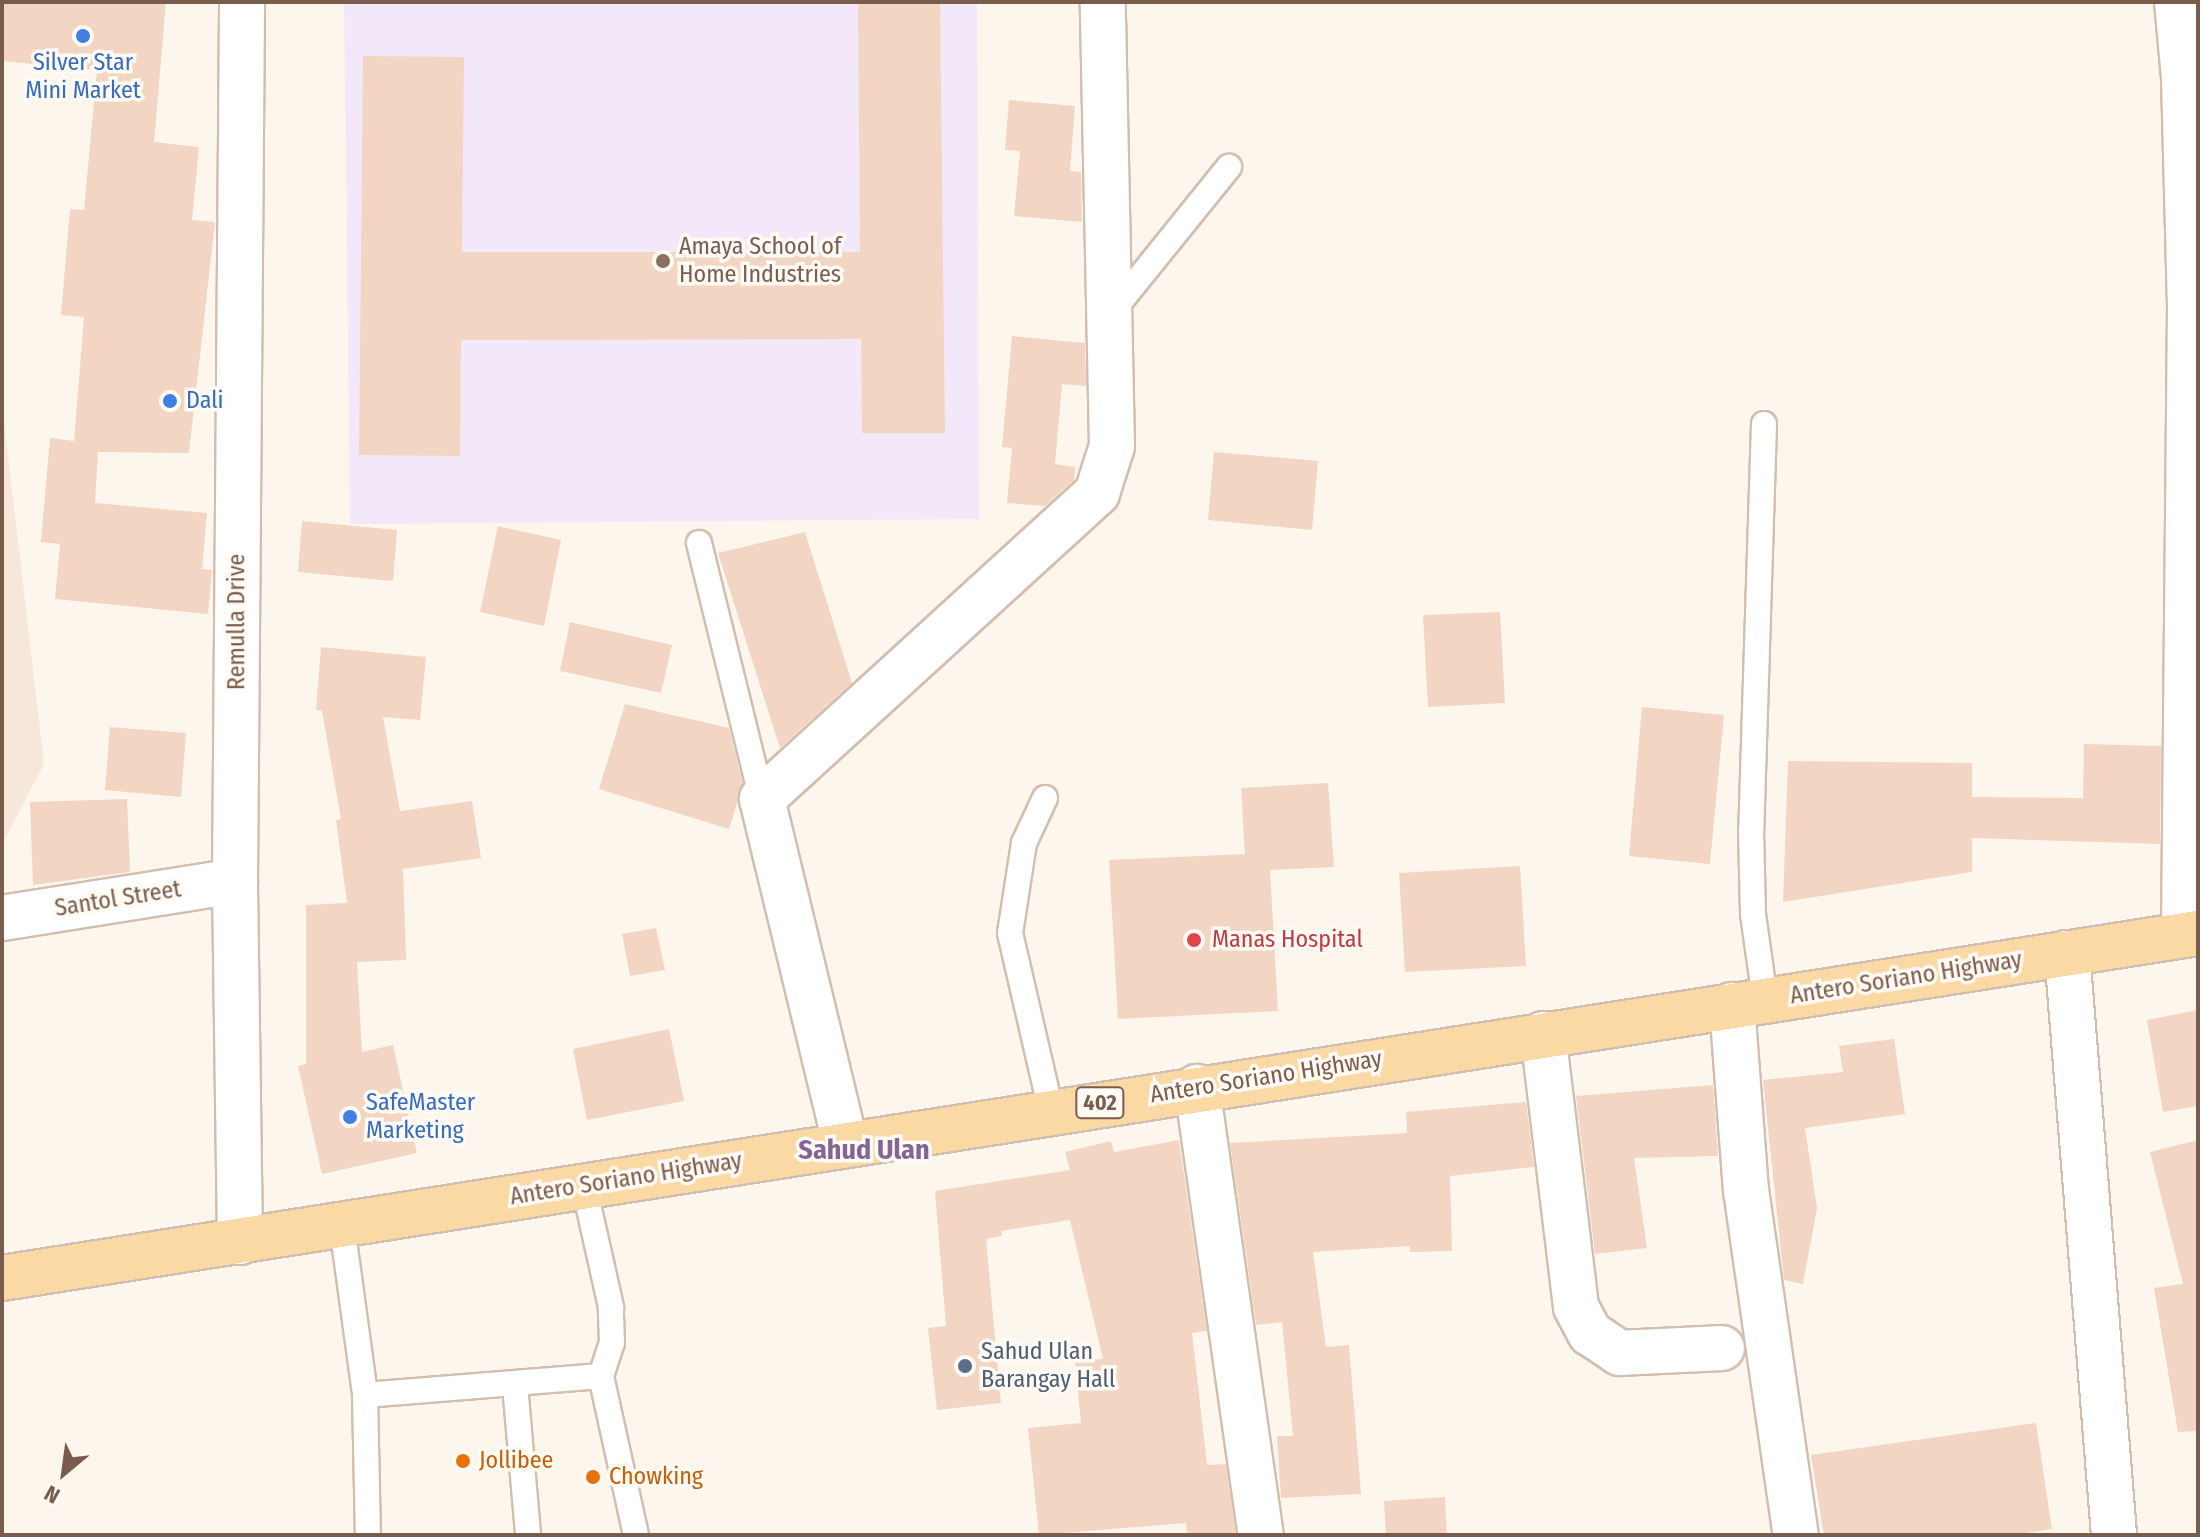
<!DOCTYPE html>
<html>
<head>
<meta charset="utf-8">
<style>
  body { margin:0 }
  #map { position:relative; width:2200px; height:1537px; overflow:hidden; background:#fdf6ec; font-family:"Fira Sans Condensed",sans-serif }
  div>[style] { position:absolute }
  .residential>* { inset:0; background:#f5e8da }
  .education>* { inset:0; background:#f3e8fa }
  .building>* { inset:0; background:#f3d5c3 }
  .roads { filter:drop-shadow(2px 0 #d1beb0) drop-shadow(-2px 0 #d1beb0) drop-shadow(0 2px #d1beb0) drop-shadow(0 -2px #d1beb0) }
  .service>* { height:24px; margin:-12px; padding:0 12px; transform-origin:12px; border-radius:12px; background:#fff }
  .minor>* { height:44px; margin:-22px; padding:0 22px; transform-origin:22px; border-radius:22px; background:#fff }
  .secondary>* { height:44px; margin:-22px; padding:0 22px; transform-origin:22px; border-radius:22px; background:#fff }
  .primary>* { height:44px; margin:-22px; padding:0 22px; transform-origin:22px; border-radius:22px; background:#fbd9a5 }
  .dots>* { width:22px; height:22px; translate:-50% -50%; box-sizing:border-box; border:4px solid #fffaf3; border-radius:50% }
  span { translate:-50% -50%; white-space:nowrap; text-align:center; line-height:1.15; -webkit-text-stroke:7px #fffaf3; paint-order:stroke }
  .shield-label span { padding:2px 6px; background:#fffaf3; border:2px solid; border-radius:6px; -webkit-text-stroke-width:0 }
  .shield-label { font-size:22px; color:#7a5c4d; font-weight:700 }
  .shop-label { font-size:24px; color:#366cbe }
  .left { translate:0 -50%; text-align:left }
  .education-label { font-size:24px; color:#785e54 }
  .street-label { font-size:24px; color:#7a5c4d }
  .health-label { font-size:24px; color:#be3a42 }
  .service-label { font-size:24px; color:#4e5e75 }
  .food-label { font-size:24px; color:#c56008 }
  .quarter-label { font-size:28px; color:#846695; font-weight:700 }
  .frame { position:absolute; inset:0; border:4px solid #7a5c4d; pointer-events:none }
  .north { position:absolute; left:24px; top:1433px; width:80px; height:80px; -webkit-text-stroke:6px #fffaf3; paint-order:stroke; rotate:209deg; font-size:22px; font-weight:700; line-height:32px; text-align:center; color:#7a5c4d }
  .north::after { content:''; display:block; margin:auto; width:28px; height:36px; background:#7a5c4d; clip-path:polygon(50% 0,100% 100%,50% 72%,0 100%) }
</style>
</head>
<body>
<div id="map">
  <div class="residential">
    <i style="clip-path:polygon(2px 404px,44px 764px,2px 845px)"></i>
  </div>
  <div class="education">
    <i style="clip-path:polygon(344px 2px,977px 2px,979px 519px,350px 524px)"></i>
  </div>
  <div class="building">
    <i style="clip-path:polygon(2px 2px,166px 2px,154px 142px,199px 147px,192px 220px,215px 222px,189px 453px,98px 452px,95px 503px,207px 513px,202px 569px,212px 570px,208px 614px,55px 599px,60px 544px,41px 542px,50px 438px,74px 441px,84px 317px,61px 315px,70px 209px,84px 210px,97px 70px,2px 61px)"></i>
    <i style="clip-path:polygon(858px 2px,940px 2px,945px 433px,862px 433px,861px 339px,461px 340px,460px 456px,359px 455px,363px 56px,464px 57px,462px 252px,860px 252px)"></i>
    <i style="clip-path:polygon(1009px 100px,1075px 106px,1070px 171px,1081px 172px,1082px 222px,1014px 216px,1020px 151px,1005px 150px)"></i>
    <i style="clip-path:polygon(1012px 336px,1085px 343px,1086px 386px,1062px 384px,1055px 464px,1075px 467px,1074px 480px,1045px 506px,1007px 503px,1012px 448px,1002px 447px)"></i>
    <i style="clip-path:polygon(1214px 452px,1318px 461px,1312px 530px,1208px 520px)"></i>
    <i style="clip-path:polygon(302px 521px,397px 530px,393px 581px,298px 572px)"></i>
    <i style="clip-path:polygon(498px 526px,561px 540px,544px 626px,480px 612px)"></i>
    <i style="clip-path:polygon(805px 532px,852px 683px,780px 748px,718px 553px)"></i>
    <i style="clip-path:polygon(1500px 612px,1505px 703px,1428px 707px,1423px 615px)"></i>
    <i style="clip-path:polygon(570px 622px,672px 645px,661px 693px,560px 671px)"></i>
    <i style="clip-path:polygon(321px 647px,426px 657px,420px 720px,383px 717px,400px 811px,472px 801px,481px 858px,403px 869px,406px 960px,357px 962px,362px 1052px,393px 1045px,417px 1153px,322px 1174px,298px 1066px,306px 1064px,306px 905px,347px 903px,336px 820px,341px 819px,322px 711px,316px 710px)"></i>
    <i style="clip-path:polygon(625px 704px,729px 728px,743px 784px,729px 829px,599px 789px)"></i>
    <i style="clip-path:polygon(1642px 707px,1724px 715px,1710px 864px,1629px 856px)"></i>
    <i style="clip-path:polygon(110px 727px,186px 733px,181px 797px,105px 790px)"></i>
    <i style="clip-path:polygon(2084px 744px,2161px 746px,2160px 844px,1972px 838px,1972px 872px,1783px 902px,1788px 761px,1972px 763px,1972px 797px,2083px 798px)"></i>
    <i style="clip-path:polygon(1328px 783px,1334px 867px,1270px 870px,1278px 1011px,1118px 1019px,1109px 860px,1245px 854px,1241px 788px)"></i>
    <i style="clip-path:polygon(127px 799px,130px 872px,33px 885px,30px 802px)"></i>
    <i style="clip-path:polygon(1520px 866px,1526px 966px,1405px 972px,1399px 873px)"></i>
    <i style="clip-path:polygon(656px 928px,665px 970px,630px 976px,622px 934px)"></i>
    <i style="clip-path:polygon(2198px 1010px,2198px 1106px,2163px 1112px,2147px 1020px)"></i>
    <i style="clip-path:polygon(669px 1029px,684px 1101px,587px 1120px,573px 1049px)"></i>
    <i style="clip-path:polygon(1894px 1039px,1905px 1114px,1805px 1128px,1817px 1208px,1803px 1284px,1784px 1280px,1763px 1080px,1843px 1072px,1839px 1046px)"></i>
    <i style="clip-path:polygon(1713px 1085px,1718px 1156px,1634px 1158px,1647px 1248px,1595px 1254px,1576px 1096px)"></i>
    <i style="clip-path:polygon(1526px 1102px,1534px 1167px,1450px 1176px,1452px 1251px,1410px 1252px,1410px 1246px,1313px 1252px,1326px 1347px,1349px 1345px,1361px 1494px,1281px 1498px,1277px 1436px,1293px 1436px,1282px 1322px,1256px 1325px,1230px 1143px,1407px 1133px,1406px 1112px)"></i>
    <i style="clip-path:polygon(1179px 1140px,1207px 1331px,1192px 1333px,1207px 1465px,1226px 1464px,1236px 1535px,1187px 1535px,1186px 1523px,1039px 1535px,1028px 1428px,1081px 1423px,1075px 1361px,1103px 1359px,1070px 1220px,1001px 1231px,1002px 1236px,986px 1239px,1001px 1403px,937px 1410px,928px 1328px,946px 1326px,935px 1191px,1070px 1170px,1065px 1152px,1111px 1141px,1114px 1152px)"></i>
    <i style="clip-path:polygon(2198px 1140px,2198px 1431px,2178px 1432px,2154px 1288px,2183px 1284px,2150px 1152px)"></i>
    <i style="clip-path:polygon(2036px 1423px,2052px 1529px,2013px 1535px,1824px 1535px,1811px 1455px)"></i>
    <i style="clip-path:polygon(1445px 1497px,1447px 1535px,1386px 1535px,1384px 1501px)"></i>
  </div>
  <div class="roads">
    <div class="service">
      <i style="left:1111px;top:313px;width:188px;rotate:-51.1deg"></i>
      <i style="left:1764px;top:424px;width:407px;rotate:91.8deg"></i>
      <i style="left:1751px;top:831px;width:83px;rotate:88.6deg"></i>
      <i style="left:1753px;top:914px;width:86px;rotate:82deg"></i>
      <i style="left:699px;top:543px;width:264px;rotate:76.2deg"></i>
      <i style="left:1045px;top:798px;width:50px;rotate:115deg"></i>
      <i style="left:1024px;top:843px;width:91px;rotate:98.8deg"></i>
      <i style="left:1010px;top:933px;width:183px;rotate:77deg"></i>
      <i style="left:342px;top:1226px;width:171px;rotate:82.2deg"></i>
      <i style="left:365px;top:1395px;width:140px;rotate:88.8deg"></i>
      <i style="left:601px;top:1376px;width:163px;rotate:77.6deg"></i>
      <i style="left:515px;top:1385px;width:151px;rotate:85deg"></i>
      <i style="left:365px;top:1395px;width:237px;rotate:-4.6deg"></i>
      <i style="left:601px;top:1376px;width:35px;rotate:-72deg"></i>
      <i style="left:612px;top:1343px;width:36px;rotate:-92deg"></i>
      <i style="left:611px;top:1307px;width:124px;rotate:-102.6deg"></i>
    </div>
    <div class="minor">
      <i style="left:2177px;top:2px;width:76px;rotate:84.7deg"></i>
      <i style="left:2184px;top:78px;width:230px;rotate:88.5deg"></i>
      <i style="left:2190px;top:308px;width:627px;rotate:90.55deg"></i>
      <i style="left:2px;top:918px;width:236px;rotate:-9deg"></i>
      <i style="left:2067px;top:953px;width:584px;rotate:85.38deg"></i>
      <i style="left:1732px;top:1005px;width:186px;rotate:85.7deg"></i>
      <i style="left:1746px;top:1190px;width:349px;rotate:81.8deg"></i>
      <i style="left:1543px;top:1034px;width:275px;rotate:83.1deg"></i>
      <i style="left:1576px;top:1307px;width:30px;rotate:62deg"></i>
      <i style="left:1590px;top:1333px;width:36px;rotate:34deg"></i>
      <i style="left:1620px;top:1353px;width:102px;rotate:-2.8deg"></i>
      <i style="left:1197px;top:1087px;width:453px;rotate:81.9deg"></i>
      <i style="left:845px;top:1142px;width:353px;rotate:-103.6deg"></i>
      <i style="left:762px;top:799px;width:454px;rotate:-42.4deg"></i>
      <i style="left:1097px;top:493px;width:49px;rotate:-72.3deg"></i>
      <i style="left:1112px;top:446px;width:444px;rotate:-91.2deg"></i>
    </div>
    <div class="secondary">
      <i style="left:240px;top:1242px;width:361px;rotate:-90.8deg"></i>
      <i style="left:235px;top:881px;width:879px;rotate:-89.54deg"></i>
    </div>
    <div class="primary">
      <i style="left:2px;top:1278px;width:2223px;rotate:-8.93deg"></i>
    </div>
  </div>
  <div class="dots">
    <i style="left:83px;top:36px;background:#3f7fe0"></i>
    <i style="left:663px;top:261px;background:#8d6e63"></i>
    <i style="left:170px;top:401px;background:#3f7fe0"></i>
    <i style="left:1194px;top:940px;background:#e0444e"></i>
    <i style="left:350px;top:1117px;background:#3f7fe0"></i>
    <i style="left:965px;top:1366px;background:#5c6f8a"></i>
    <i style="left:463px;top:1461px;background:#e8710a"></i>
    <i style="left:593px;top:1477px;background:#e8710a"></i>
  </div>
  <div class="shield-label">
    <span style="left:1100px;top:1103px">402</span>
  </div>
  <div class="shop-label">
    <span style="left:83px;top:77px">Silver Star<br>Mini Market</span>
    <span class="left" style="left:186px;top:401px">Dali</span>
    <span class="left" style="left:366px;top:1117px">SafeMaster<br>Marketing</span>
  </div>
  <div class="education-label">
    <span class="left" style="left:679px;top:261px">Amaya School of<br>Home Industries</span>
  </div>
  <div class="street-label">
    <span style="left:237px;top:622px;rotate:-90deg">Remulla Drive</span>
    <span style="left:118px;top:899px;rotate:-9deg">Santol Street</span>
    <span style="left:1906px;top:978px;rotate:-9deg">Antero Soriano Highway</span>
    <span style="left:1266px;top:1077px;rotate:-9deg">Antero Soriano Highway</span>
    <span style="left:626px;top:1179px;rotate:-9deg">Antero Soriano Highway</span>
  </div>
  <div class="health-label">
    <span class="left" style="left:1212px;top:940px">Manas Hospital</span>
  </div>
  <div class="service-label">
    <span class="left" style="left:981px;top:1366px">Sahud Ulan<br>Barangay Hall</span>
  </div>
  <div class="food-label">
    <span class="left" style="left:479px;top:1461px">Jollibee</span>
    <span class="left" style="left:609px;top:1477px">Chowking</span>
  </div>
  <div class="quarter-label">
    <span style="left:864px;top:1150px">Sahud Ulan</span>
  </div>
  <div class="frame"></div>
  <div class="north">N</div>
</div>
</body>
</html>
